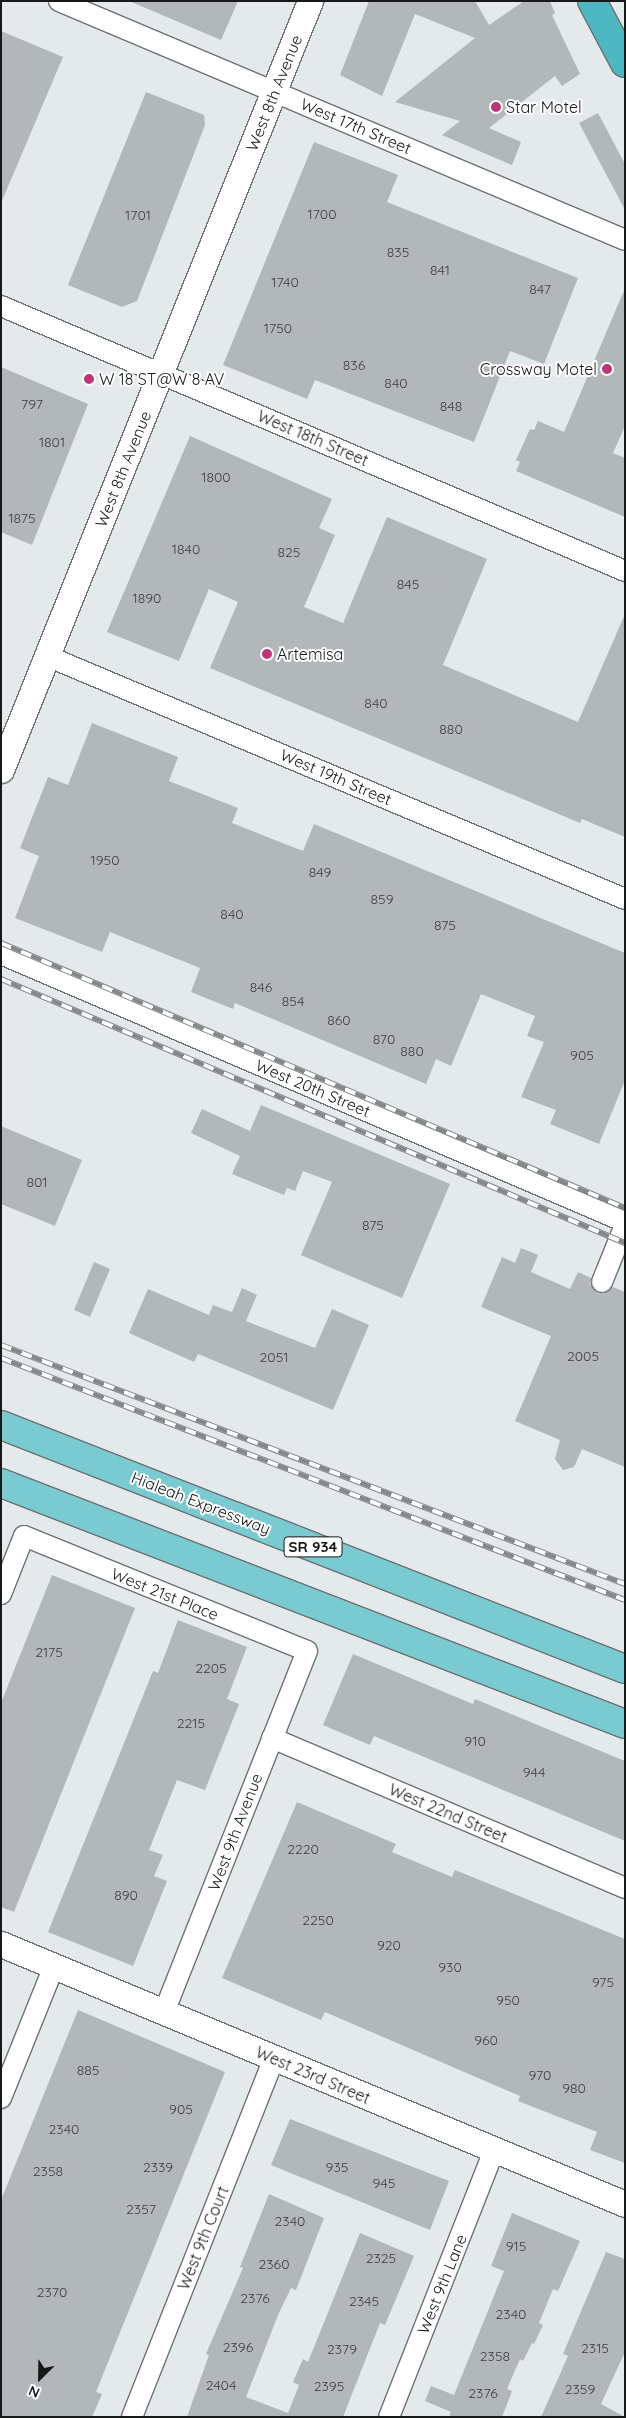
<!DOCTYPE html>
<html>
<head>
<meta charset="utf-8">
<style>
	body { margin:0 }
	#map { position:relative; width:626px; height:2418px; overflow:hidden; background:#e4eaeb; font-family:Quicksand,sans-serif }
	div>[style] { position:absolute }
	.building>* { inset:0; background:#b2b8b9 }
	.roads { filter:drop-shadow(1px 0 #6c7172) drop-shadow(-1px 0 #6c7172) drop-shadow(0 1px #6c7172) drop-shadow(0 -1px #6c7172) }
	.minor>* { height:20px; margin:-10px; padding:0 10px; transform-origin:10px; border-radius:10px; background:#fff }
	.tertiary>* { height:25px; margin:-12.5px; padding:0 12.5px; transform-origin:12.5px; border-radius:12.5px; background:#fff }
	.primary>* { height:28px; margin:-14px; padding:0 14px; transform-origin:14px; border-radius:14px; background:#7acad1 }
	.trunk>* { height:28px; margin:-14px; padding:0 14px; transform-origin:14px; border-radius:14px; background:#4eb8c2 }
	.rail>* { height:5.5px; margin-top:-2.75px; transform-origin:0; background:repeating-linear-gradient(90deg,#fff 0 11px,#848889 0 22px); box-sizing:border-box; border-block:1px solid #848889 }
	.dots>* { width:14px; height:14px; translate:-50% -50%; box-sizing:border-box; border:2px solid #fff; border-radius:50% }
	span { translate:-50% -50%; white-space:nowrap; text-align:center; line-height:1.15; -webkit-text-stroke:4px #fff; paint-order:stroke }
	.number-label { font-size:14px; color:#3e4141 }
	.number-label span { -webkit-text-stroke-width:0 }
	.shield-label span { padding:1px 4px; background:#fff; border:1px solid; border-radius:4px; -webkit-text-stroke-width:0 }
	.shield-label { font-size:15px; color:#171919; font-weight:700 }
	.street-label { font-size:16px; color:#171919 }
	.poi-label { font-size:16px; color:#171919 }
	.left { translate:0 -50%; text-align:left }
	.right { translate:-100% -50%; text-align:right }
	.frame { position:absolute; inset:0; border:2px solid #171919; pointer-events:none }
	.north { position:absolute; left:15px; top:2353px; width:50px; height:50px; -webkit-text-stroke:4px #fff; paint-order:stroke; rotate:203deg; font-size:14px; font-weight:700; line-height:20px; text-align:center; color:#171919 }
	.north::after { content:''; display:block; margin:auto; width:18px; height:22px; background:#171919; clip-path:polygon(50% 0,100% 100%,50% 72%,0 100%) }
</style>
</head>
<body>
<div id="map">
	<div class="building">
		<div style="clip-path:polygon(129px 1px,238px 1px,221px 40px)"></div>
		<div style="clip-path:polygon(369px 1px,475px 1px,489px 25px,524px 1px,550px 1px,555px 13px,552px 15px,580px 74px,562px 86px,555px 76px,489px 128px,521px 142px,512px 165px,442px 135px,460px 121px,395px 102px,475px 38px,415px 14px,382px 96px,340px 75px)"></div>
		<div style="clip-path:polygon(1px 31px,63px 57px,1px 203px)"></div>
		<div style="clip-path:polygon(146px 92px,204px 115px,205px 125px,137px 301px,122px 307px,68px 285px)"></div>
		<div style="clip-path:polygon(598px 113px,625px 164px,625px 210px,579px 123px)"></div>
		<div style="clip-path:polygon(314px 142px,398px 175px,387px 202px,578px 278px,544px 364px,510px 351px,474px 442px,315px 380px,307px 399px,223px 365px)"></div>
		<div style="clip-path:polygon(625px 288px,625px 426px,613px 453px,625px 458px,625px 517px,516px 471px,520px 462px,516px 460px,530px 429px,534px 430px,538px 421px,564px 432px)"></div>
		<div style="clip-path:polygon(1px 367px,88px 404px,32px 545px,1px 532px)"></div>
		<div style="clip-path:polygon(190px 436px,332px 499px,319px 528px,335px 535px,304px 607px,343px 623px,387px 517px,487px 559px,443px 665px,578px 722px,625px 614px,625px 837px,582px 819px,580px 823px,210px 668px,238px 602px,209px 589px,179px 661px,107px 632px)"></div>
		<div style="clip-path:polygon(92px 723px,178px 757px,169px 781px,238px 808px,232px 823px,303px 851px,314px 824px,625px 953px,625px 1080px,599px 1144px,550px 1124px,556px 1110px,521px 1097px,544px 1042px,527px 1036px,535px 1016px,481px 994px,451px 1066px,436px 1059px,426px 1084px,235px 1003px,233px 1009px,191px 992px,200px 968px,110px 932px,102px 952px,15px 918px,39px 856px,20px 848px,48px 777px,68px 785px)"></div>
		<div style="clip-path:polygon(261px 1105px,450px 1184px,402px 1298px,301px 1255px,332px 1182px,303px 1171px,295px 1191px,287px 1188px,284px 1195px,232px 1174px,240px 1156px,191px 1133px,202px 1109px,250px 1131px)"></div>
		<div style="clip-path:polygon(1px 1126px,82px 1160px,55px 1226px,1px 1204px)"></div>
		<div style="clip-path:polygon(521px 1248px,538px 1255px,531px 1272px,570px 1289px,578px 1272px,591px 1278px,590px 1284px,597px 1293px,604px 1294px,613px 1287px,625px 1292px,625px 1467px,582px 1449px,574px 1467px,563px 1470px,555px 1459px,560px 1440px,515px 1421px,551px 1336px,481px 1307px,502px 1257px,515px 1263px)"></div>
		<div style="clip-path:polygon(94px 1262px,110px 1269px,90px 1317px,74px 1310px)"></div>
		<div style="clip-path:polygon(242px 1288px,257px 1295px,246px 1321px,315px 1348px,332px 1309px,369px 1325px,333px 1410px,198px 1354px,194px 1362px,129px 1333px,148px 1289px,209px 1315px,213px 1305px,232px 1312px)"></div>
		<div style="clip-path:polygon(52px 1575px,135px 1608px,14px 1912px,1px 1907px,1px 1703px)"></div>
		<div style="clip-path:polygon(178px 1620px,247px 1647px,227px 1699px,239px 1704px,205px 1790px,177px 1780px,149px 1850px,163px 1855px,154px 1876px,167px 1881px,133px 1966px,48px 1932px,153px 1671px,158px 1673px)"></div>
		<div style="clip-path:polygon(353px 1654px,473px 1704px,475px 1699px,625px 1761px,625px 1841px,374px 1736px,370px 1745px,323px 1725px)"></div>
		<div style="clip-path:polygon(297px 1802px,396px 1844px,392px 1852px,452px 1877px,455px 1870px,625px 1939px,625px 2163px,590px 2150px,597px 2132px,518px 2101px,520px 2096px,325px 2012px,321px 2020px,222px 1978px)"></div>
		<div style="clip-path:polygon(78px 2010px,225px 2072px,96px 2392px,102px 2394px,92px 2417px,1px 2417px,1px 2200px)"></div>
		<div style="clip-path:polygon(290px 2119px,449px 2181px,430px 2230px,271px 2165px)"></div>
		<div style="clip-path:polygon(269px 2194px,324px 2218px,296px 2290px,291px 2288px,278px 2315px,246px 2397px,288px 2413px,299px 2385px,293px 2382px,303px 2359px,308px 2362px,360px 2233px,414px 2256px,385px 2325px,380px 2323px,343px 2417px,187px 2417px,209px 2355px,206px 2354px,243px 2268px,240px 2267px)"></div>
		<div style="clip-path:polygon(512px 2213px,580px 2241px,558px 2291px,553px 2289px,539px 2323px,543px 2325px,534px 2344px,532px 2343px,523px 2361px,520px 2359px,507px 2389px,512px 2391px,502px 2417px,449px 2417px,451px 2412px,425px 2401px,431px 2386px,454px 2395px,504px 2271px,491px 2266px)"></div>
		<div style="clip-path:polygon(606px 2252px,625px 2259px,625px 2352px,601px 2404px,625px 2417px,541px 2417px,568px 2356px,563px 2354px)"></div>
	</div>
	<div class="roads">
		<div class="minor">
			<div style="left:59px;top:1px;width:614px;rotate:22.89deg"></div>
			<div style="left:1px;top:306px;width:678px;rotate:23.01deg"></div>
			<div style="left:47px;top:656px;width:627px;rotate:22.8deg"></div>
			<div style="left:1px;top:954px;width:679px;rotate:23.24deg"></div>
			<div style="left:602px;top:1282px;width:61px;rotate:-68deg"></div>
			<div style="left:1px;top:1594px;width:62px;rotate:-68.4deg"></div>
			<div style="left:24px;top:1536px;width:305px;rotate:22.1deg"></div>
			<div style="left:307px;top:1651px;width:389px;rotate:111.6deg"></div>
			<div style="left:272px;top:1738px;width:384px;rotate:23deg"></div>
			<div style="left:1px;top:2098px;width:142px;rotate:-68.1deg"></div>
			<div style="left:132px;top:2417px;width:385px;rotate:-68.4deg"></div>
			<div style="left:389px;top:2417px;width:286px;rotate:-68.5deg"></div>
		</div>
		<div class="tertiary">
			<div style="left:1px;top:770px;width:829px;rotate:-68.11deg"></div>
			<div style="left:1px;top:1944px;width:676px;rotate:22.62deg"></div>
		</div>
		<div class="primary">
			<div style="left:1px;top:1425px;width:670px;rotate:21.36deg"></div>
			<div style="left:1px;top:1483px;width:669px;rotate:21.12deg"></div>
		</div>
		<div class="trunk">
			<div style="left:592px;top:1px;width:70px;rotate:62deg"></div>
		</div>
	</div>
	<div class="rail">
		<div style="left:1px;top:943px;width:678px;rotate:23.01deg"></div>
		<div style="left:1px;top:979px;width:678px;rotate:22.93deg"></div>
		<div style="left:1px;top:1345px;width:668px;rotate:20.96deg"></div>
		<div style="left:1px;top:1358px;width:669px;rotate:21.2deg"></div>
	</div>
	<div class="dots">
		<div style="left:496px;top:107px;background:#bc3576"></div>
		<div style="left:607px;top:369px;background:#bc3576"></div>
		<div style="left:89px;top:379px;background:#bc3576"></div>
		<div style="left:267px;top:654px;background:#bc3576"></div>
	</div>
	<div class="number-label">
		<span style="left:322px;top:214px">1700</span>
		<span style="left:138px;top:215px">1701</span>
		<span style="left:398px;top:252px">835</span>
		<span style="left:440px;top:270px">841</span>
		<span style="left:285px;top:282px">1740</span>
		<span style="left:540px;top:289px">847</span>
		<span style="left:278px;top:328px">1750</span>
		<span style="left:354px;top:365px">836</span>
		<span style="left:396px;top:383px">840</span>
		<span style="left:32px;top:404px">797</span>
		<span style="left:451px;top:406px">848</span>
		<span style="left:52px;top:442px">1801</span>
		<span style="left:216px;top:477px">1800</span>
		<span style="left:22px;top:518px">1875</span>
		<span style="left:186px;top:549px">1840</span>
		<span style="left:289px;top:552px">825</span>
		<span style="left:408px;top:584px">845</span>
		<span style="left:147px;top:598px">1890</span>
		<span style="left:376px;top:703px">840</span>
		<span style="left:451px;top:729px">880</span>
		<span style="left:105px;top:860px">1950</span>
		<span style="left:320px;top:872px">849</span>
		<span style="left:382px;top:899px">859</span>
		<span style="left:232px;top:914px">840</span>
		<span style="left:445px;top:925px">875</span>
		<span style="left:261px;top:987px">846</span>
		<span style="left:293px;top:1001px">854</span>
		<span style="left:339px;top:1020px">860</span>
		<span style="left:384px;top:1039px">870</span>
		<span style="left:412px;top:1051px">880</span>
		<span style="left:582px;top:1055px">905</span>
		<span style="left:37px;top:1182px">801</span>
		<span style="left:373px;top:1225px">875</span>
		<span style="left:583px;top:1356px">2005</span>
		<span style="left:274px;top:1357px">2051</span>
		<span style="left:49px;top:1652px">2175</span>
		<span style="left:211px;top:1668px">2205</span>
		<span style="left:191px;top:1723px">2215</span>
		<span style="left:475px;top:1741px">910</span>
		<span style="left:534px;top:1772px">944</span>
		<span style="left:303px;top:1849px">2220</span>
		<span style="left:126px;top:1895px">890</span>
		<span style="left:318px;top:1920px">2250</span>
		<span style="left:389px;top:1945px">920</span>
		<span style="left:450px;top:1967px">930</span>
		<span style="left:603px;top:1982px">975</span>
		<span style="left:508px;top:2000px">950</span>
		<span style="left:486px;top:2040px">960</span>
		<span style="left:88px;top:2070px">885</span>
		<span style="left:540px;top:2075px">970</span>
		<span style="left:574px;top:2088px">980</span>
		<span style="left:181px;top:2109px">905</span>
		<span style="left:64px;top:2129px">2340</span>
		<span style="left:158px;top:2167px">2339</span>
		<span style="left:337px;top:2167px">935</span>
		<span style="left:48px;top:2171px">2358</span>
		<span style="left:384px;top:2183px">945</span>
		<span style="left:141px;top:2209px">2357</span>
		<span style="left:290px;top:2221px">2340</span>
		<span style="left:516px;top:2246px">915</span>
		<span style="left:381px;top:2258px">2325</span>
		<span style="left:274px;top:2264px">2360</span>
		<span style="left:52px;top:2292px">2370</span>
		<span style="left:255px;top:2298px">2376</span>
		<span style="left:364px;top:2301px">2345</span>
		<span style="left:511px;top:2314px">2340</span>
		<span style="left:238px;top:2347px">2396</span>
		<span style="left:595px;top:2348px">2315</span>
		<span style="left:342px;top:2349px">2379</span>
		<span style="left:495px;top:2356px">2358</span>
		<span style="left:221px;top:2385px">2404</span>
		<span style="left:329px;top:2386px">2395</span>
		<span style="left:580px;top:2389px">2359</span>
		<span style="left:483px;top:2393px">2376</span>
	</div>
	<div class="shield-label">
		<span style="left:313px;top:1547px">SR 934</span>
	</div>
	<div class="street-label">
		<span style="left:274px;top:93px;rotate:-68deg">West 8th Avenue</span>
		<span style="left:356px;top:126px;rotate:23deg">West 17th Street</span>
		<span style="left:313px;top:438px;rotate:23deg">West 18th Street</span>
		<span style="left:123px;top:469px;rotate:-68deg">West 8th Avenue</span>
		<span style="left:336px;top:777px;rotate:23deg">West 19th Street</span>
		<span style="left:313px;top:1088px;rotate:23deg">West 20th Street</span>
		<span style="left:201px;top:1503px;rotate:21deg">Hialeah Expressway</span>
		<span style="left:165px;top:1594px;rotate:22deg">West 21st Place</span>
		<span style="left:448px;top:1813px;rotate:23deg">West 22nd Street</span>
		<span style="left:235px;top:1832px;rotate:-69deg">West 9th Avenue</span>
		<span style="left:313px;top:2075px;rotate:23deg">West 23rd Street</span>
		<span style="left:203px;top:2238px;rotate:-68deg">West 9th Court</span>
		<span style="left:442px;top:2284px;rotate:-68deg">West 9th Lane</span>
	</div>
	<div class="poi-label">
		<span class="left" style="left:506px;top:107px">Star Motel</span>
		<span class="right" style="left:597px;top:369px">Crossway Motel</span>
		<span class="left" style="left:99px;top:379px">W 18 ST@W 8 AV</span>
		<span class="left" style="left:277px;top:654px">Artemisa</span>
	</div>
	<div class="frame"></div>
	<div class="north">N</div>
</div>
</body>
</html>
